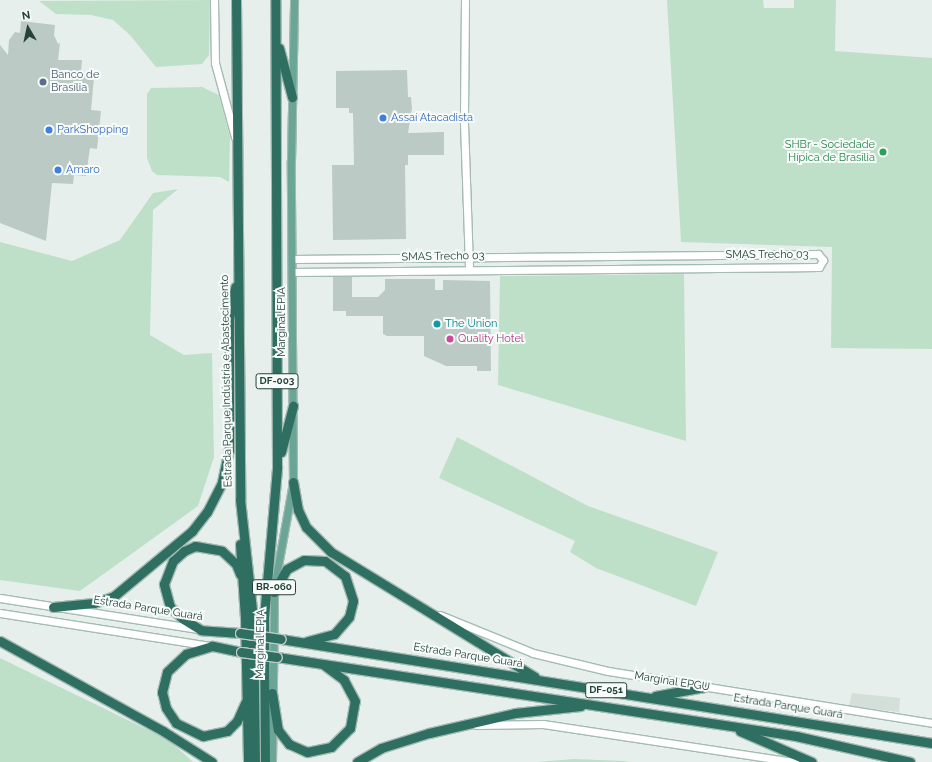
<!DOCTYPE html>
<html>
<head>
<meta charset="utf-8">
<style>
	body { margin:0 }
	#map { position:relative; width:932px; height:762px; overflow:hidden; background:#e6efeb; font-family:Raleway,sans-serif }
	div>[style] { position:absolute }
	.built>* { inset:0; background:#d4dfda }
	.green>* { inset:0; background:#bfe0c8 }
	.building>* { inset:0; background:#bbcac4 }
	.roads { filter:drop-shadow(1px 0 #a4bbb3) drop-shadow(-1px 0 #a4bbb3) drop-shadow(0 1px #a4bbb3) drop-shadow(0 -1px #a4bbb3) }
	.secondary>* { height:7px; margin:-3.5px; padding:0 3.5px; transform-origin:3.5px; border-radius:3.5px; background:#fff }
	.primary>* { height:7px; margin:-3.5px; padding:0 3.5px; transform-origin:3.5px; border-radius:3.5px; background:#6aa596 }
	.highway>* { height:9px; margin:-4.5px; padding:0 4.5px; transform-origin:4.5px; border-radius:4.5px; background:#2f6f62 }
	.bridges { filter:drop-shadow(1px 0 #c2cac8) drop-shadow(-1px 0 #c2cac8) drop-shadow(0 1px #c2cac8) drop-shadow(0 -1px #c2cac8) }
	.highway-bridge>* { height:9px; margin:-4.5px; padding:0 4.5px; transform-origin:4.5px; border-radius:4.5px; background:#2f6f62 }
	.dots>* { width:11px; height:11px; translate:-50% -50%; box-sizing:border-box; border:2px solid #f7fbf9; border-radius:50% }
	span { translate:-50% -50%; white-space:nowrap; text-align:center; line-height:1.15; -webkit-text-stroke:4px #f7fbf9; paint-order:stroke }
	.shield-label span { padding:1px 3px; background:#f7fbf9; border:1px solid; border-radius:3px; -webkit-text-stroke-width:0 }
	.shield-label { font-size:10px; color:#24423a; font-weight:700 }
	.service-label { font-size:11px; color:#4e5e75 }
	.left { translate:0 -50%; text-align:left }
	.shop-label { font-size:11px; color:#366cbe }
	.leisure-label { font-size:11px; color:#27864d }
	.right { translate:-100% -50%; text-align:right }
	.street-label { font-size:11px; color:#24423a }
	.culture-label { font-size:11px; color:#0d838f }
	.hotel-label { font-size:11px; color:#b23c85 }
	.north { position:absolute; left:8px; top:8px; width:40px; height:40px; -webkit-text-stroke:3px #f7fbf9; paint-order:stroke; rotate:351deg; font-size:11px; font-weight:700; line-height:16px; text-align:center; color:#24423a }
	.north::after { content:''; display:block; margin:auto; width:14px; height:18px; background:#24423a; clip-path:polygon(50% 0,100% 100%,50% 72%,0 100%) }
</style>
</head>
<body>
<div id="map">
	<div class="built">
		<div style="clip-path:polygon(852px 693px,900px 698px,899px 712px,849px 706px)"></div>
	</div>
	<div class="green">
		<div style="clip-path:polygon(210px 0,209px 55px,202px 64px,156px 67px,130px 35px,113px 20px,91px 15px,56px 14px,39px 1px)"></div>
		<div style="clip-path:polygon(667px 0,763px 0,764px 8px,794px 8px,794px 0,836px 0,835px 51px,932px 58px,932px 349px,831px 348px,832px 247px,681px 242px)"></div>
		<div style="clip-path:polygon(202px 87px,219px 95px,230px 137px,229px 182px,220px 177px,157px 175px,152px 171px,147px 158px,147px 94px,151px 88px)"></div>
		<div style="clip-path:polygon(178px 189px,153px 210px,150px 335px,184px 355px,212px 353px,214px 457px,198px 506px,80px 591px,0 580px,0 242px,72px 261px,120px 240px,153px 193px)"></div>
		<div style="clip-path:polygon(684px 274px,686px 441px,498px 385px,500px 276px)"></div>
		<div style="clip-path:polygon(457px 437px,588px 506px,718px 552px,696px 606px,596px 568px,570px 552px,575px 541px,439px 478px)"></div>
		<div style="clip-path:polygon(0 658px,169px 740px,193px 762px,0 762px)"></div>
		<div style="clip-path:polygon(574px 759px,624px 761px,630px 762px,537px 762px)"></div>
	</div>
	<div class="building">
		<div style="clip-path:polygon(21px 21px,55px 25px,54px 35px,58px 44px,60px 43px,58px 60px,82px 60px,81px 72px,94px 78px,91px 110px,101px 111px,97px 149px,90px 148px,86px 176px,74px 175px,73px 184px,52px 183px,46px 241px,0 223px,0 45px,8px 55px,9px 40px,15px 32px,20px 33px)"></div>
		<div style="clip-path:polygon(407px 70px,408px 97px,411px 97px,412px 108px,408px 133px,444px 132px,444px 155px,408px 155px,408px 165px,405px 165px,406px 239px,333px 240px,332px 165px,354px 165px,353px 113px,349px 113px,349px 108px,336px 108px,336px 71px)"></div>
		<div style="clip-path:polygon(333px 277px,352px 277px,352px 297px,378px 297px,385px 290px,385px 279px,435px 279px,435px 290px,443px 290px,443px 280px,490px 281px,491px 371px,477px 371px,477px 366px,446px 366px,424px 356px,424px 336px,387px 336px,383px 334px,383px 316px,346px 316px,346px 311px,333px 311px)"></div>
	</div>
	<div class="roads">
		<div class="secondary">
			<div style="left:214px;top:0;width:63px;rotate:89.1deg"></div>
			<div style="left:215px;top:63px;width:77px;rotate:74.9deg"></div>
			<div style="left:465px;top:0;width:123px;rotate:90.5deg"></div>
			<div style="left:464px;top:123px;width:146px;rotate:88deg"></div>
			<div style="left:292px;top:259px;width:526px;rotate:-0.54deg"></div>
			<div style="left:818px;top:254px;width:8px;rotate:50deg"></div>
			<div style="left:823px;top:260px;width:8px;rotate:120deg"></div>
			<div style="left:819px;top:267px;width:527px;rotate:179.46deg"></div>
			<div style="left:0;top:598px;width:199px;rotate:8.9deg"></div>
			<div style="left:0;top:613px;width:214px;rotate:8.9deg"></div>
			<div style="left:440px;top:615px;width:100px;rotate:22.2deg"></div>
			<div style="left:533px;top:653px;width:77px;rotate:13.5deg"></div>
			<div style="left:608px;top:671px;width:328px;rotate:9.1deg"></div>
			<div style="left:476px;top:725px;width:67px;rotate:-0.9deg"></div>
			<div style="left:543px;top:724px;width:255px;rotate:8.6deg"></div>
		</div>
		<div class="primary">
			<div style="left:272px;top:762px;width:174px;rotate:-89.3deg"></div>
			<div style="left:274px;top:588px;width:108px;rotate:-79.8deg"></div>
			<div style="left:293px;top:482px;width:321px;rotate:-90.4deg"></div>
			<div style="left:291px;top:161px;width:161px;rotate:-88.9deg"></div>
		</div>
		<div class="highway">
			<div style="left:236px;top:0;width:499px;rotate:89.5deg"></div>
			<div style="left:240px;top:499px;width:120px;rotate:83.8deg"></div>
			<div style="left:253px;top:618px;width:144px;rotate:89.2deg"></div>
			<div style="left:279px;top:48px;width:51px;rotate:75.1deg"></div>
			<div style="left:281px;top:452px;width:48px;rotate:-75.4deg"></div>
			<div style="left:293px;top:482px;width:28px;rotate:80deg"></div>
			<div style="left:298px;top:510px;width:19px;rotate:65deg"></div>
			<div style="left:306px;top:527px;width:35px;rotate:45deg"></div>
			<div style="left:331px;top:552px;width:239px;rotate:31.5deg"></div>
			<div style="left:240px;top:544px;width:73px;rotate:86.1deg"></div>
			<div style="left:245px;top:617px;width:145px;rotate:88.8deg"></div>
			<div style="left:274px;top:592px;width:26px;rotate:-61deg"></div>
			<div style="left:287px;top:569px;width:19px;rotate:-28deg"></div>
			<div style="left:304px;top:560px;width:21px;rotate:3deg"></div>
			<div style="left:325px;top:561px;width:25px;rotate:37deg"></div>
			<div style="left:345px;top:576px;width:26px;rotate:72deg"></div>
			<div style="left:353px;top:601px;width:16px;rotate:104deg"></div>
			<div style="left:349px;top:617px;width:23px;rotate:131deg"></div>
			<div style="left:334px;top:634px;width:28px;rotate:165deg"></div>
			<div style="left:53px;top:607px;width:41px;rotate:-5.6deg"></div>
			<div style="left:94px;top:603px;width:21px;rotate:-19deg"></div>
			<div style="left:114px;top:596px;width:102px;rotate:-39.8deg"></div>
			<div style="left:192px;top:531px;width:24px;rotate:-52deg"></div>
			<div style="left:207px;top:512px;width:34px;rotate:-63deg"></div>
			<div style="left:222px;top:482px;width:33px;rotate:-78deg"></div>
			<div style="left:229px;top:450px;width:131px;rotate:-90deg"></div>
			<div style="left:229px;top:319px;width:33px;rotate:-79deg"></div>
			<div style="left:240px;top:633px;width:39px;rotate:-176deg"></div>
			<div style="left:201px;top:630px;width:22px;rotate:-148deg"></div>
			<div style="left:182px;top:618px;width:16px;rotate:-137deg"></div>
			<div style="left:170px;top:607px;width:24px;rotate:-105deg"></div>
			<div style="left:164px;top:584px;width:25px;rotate:-69deg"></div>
			<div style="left:173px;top:561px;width:15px;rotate:-42deg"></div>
			<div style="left:184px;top:551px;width:12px;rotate:-24deg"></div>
			<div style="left:195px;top:546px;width:27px;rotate:10deg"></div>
			<div style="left:222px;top:551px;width:19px;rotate:43deg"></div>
			<div style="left:236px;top:564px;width:11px;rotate:68deg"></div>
			<div style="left:281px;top:639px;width:659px;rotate:9.08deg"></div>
			<div style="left:0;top:641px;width:186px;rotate:28.9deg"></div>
			<div style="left:163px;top:731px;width:58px;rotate:32.3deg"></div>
			<div style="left:241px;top:652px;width:30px;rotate:-168deg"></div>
			<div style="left:212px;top:646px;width:27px;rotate:163deg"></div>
			<div style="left:186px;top:654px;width:26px;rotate:137deg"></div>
			<div style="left:167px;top:672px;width:21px;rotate:104deg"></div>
			<div style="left:162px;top:692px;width:16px;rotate:76deg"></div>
			<div style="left:166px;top:708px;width:18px;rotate:56deg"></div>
			<div style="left:176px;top:723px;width:30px;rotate:26deg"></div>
			<div style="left:203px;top:736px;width:25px;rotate:-12deg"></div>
			<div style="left:227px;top:731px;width:14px;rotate:-45deg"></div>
			<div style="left:237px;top:721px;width:20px;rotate:-66deg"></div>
			<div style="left:277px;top:657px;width:525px;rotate:8.65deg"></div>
			<div style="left:796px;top:736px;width:117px;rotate:12.8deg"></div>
			<div style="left:272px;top:693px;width:37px;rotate:81deg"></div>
			<div style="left:278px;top:730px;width:18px;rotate:52deg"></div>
			<div style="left:289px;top:744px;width:20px;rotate:24deg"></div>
			<div style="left:307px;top:752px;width:25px;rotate:-12deg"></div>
			<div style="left:331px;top:747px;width:27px;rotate:-45deg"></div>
			<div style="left:350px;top:728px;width:27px;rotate:-80deg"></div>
			<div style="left:355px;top:701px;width:24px;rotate:-118deg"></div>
			<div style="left:344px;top:680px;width:26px;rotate:-143deg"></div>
			<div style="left:655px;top:696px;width:50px;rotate:-10.4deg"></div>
			<div style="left:740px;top:731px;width:78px;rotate:23.3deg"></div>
			<div style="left:265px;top:762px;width:145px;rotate:-90.4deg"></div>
			<div style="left:264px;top:617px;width:151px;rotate:-85deg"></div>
			<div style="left:277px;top:467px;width:467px;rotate:-90.2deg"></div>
			<div style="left:357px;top:762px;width:28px;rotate:-30deg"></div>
			<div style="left:381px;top:748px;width:50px;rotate:-17.4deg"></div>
			<div style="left:429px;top:733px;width:88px;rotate:-13.1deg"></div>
			<div style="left:515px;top:713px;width:66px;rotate:-6.1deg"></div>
		</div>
	</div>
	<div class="bridges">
		<div class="highway-bridge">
			<div style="left:240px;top:633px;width:41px;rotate:8.3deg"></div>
			<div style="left:241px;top:652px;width:36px;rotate:8deg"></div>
		</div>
	</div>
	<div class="dots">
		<div style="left:43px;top:82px;background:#5c6f8a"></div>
		<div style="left:383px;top:118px;background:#3f7fe0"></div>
		<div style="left:49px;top:130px;background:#3f7fe0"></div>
		<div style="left:883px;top:152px;background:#2e9e5b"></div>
		<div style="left:58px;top:170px;background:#3f7fe0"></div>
		<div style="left:437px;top:324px;background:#0f9aa8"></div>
		<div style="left:450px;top:339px;background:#d1479c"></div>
	</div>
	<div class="shield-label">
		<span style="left:277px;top:381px">DF-003</span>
		<span style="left:274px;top:587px">BR-060</span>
		<span style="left:606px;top:690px">DF-051</span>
	</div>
	<div class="service-label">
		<span class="left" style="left:51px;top:82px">Banco de<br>Brasília</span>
	</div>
	<div class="shop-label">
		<span class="left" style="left:391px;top:118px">Assaí Atacadista</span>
		<span class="left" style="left:57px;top:130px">ParkShopping</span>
		<span class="left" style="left:66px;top:170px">Amaro</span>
	</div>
	<div class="leisure-label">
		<span class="right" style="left:875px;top:152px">SHBr - Sociedade<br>Hípica de Brasília</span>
	</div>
	<div class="street-label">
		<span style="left:767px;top:255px">SMAS Trecho 03</span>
		<span style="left:443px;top:257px;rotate:-1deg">SMAS Trecho 03</span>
		<span style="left:282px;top:322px;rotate:-90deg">Marginal EPIA</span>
		<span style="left:227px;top:381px;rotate:-91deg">Estrada Parque Indústria e Abastecimento</span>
		<span style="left:148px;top:609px;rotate:9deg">Estrada Parque Guará</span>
		<span style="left:261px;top:644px;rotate:-89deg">Marginal EPIA</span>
		<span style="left:468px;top:656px;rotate:9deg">Estrada Parque Guará</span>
		<span style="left:672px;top:682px;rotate:9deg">Marginal EPGU</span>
		<span style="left:788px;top:707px;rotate:9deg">Estrada Parque Guará</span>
	</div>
	<div class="culture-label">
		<span class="left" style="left:445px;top:324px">The Union</span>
	</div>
	<div class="hotel-label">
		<span class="left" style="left:458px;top:339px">Quality Hotel</span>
	</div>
	<div class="north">N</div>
</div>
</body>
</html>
